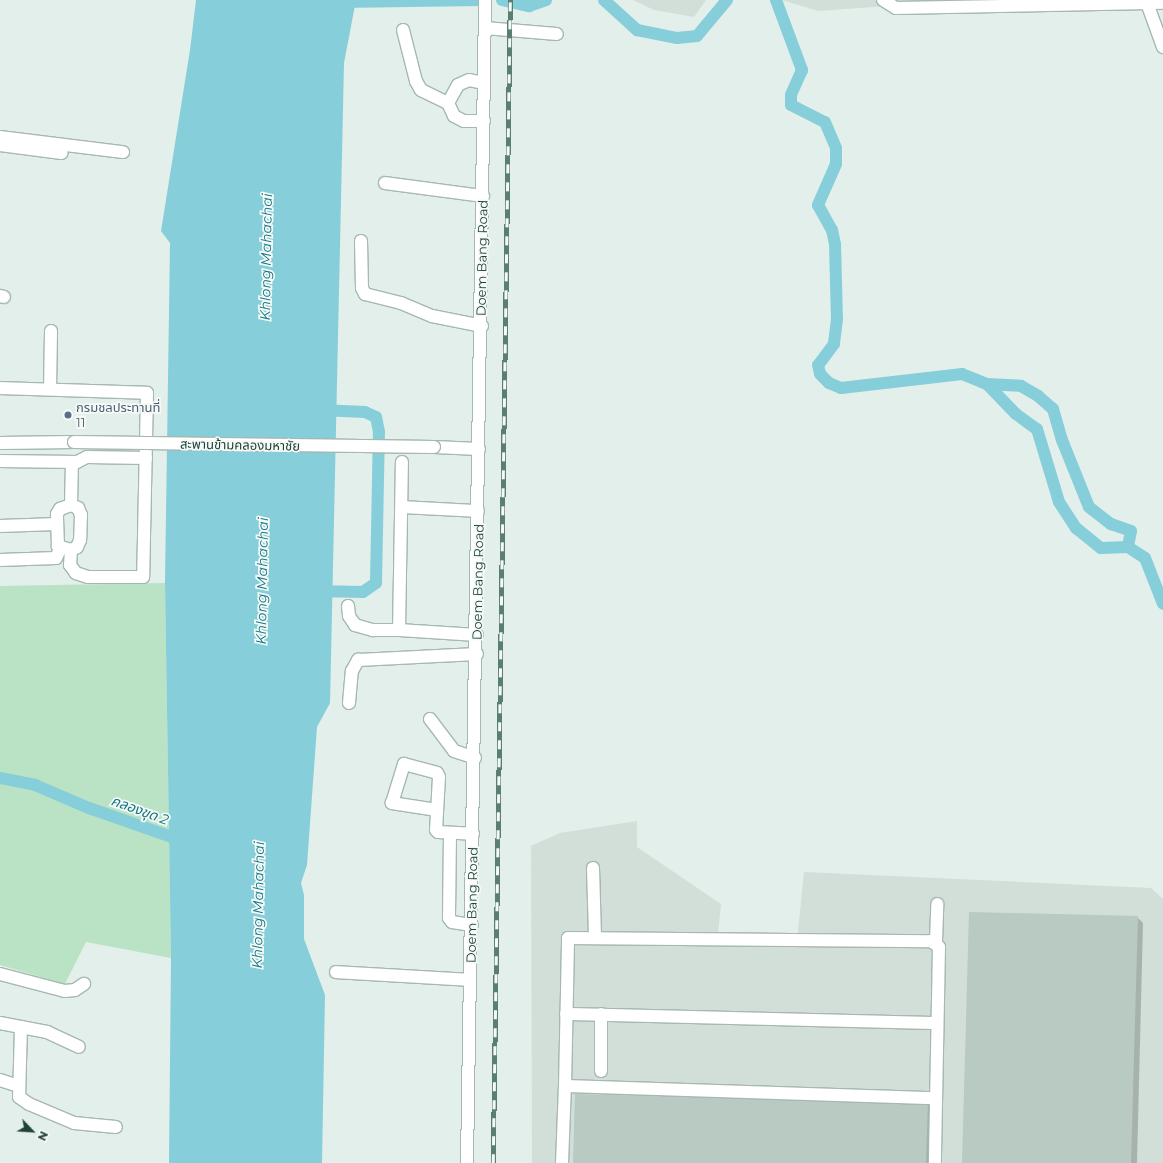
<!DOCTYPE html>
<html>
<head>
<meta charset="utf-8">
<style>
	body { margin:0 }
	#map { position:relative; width:1163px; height:1163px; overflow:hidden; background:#e3efea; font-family:Montserrat,"Noto Sans Thai",sans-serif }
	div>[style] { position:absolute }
	.built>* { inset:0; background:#d1dfd8 }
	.green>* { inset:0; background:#bae2c4 }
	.water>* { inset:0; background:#85ceda }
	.shadow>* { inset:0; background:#0003 }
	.canal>* { height:12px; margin:-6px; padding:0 6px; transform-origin:6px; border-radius:6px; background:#85ceda }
	.building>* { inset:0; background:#b8cac2 }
	.roads { filter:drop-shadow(1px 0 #a5b8b1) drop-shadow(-1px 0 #a5b8b1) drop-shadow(0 1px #a5b8b1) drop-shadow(0 -1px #a5b8b1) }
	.minor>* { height:12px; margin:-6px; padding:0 6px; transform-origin:6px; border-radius:6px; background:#fff }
	.rail>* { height:4.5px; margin-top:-2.25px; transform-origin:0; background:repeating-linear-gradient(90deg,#f5faf7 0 9px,#5b7e74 0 18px); box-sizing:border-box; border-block:1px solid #5b7e74 }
	.bridges { filter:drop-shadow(1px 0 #a5b8b1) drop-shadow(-1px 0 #a5b8b1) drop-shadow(0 1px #a5b8b1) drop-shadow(0 -1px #a5b8b1) }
	.minor-bridge>* { height:12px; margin:-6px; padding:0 6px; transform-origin:6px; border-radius:6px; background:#fff }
	.dots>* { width:11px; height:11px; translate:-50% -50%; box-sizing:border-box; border:2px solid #f5faf7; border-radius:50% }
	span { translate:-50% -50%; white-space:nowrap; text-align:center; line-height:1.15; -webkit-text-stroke:3.5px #f5faf7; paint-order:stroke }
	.street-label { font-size:13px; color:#204339 }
	.service-label { font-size:13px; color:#4e5e75 }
	.left { translate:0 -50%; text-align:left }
	.water-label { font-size:14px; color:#127487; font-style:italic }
	.north { position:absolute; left:12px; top:1111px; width:40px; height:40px; -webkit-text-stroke:3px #f5faf7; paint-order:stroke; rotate:115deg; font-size:11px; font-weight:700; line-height:16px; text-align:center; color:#204339 }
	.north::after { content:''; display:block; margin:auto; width:14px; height:18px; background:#204339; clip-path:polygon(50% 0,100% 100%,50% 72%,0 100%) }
</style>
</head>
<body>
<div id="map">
	<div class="built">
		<div style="clip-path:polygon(633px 0,706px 0,694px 17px,654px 10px)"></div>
		<div style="clip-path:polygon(782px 0,973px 0,818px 11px)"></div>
		<div style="clip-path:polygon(637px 821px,637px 847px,721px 904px,718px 934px,797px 941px,804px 872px,1151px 888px,1163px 899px,1163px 1163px,532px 1163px,531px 846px,560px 833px)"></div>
	</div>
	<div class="green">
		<div style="clip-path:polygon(165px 583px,171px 958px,86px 942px,65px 984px,0 965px,0 586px)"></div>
	</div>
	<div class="water">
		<div style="clip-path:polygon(196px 0,356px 0,344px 63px,330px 703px,317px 727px,307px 865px,301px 883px,304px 895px,304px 939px,325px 995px,322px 1163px,169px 1163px,171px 959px,165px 583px,170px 243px,161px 231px,190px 50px)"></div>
	</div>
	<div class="shadow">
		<div style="clip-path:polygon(1137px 917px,1143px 923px,1137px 1163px,963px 1163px)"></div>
		<div style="clip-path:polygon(927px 1103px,934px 1110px,932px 1163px,574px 1163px)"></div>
	</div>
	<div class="canal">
		<div style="left:502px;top:0;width:28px;rotate:13deg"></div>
		<div style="left:529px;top:6px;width:18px;rotate:-19deg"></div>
		<div style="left:604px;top:0;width:45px;rotate:42.3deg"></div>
		<div style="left:637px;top:30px;width:41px;rotate:11.3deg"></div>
		<div style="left:677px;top:38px;width:20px;rotate:-6deg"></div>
		<div style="left:697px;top:36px;width:47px;rotate:-50.2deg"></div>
		<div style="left:776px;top:0;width:75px;rotate:69.6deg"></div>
		<div style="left:802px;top:70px;width:27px;rotate:114deg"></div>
		<div style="left:791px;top:95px;width:10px;rotate:90deg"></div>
		<div style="left:791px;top:105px;width:38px;rotate:27deg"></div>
		<div style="left:825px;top:122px;width:28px;rotate:67deg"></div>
		<div style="left:836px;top:148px;width:16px;rotate:90deg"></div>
		<div style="left:836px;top:164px;width:45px;rotate:113.7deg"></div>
		<div style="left:818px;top:205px;width:29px;rotate:61deg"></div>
		<div style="left:832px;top:230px;width:14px;rotate:78deg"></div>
		<div style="left:835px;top:244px;width:75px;rotate:88.5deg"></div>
		<div style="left:837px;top:319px;width:25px;rotate:97deg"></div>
		<div style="left:834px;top:344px;width:26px;rotate:127deg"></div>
		<div style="left:818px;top:365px;width:9px;rotate:77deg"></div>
		<div style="left:820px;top:374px;width:13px;rotate:45deg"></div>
		<div style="left:829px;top:383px;width:13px;rotate:23deg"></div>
		<div style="left:841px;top:388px;width:122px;rotate:-6.6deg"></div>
		<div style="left:962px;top:374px;width:27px;rotate:22deg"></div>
		<div style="left:987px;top:384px;width:34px;rotate:3deg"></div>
		<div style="left:1021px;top:386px;width:20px;rotate:30deg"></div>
		<div style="left:1038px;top:396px;width:20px;rotate:41deg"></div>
		<div style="left:1053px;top:409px;width:32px;rotate:74deg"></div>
		<div style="left:1062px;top:440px;width:72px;rotate:68.1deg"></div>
		<div style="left:1089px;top:507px;width:28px;rotate:38deg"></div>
		<div style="left:1111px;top:524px;width:21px;rotate:19deg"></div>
		<div style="left:1131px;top:531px;width:16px;rotate:101deg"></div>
		<div style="left:339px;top:2px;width:141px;rotate:-0.8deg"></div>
		<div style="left:987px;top:384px;width:42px;rotate:46deg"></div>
		<div style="left:1016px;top:414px;width:26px;rotate:36deg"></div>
		<div style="left:1037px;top:429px;width:76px;rotate:73.2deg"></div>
		<div style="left:1059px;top:502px;width:31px;rotate:57deg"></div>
		<div style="left:1076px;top:528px;width:32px;rotate:39deg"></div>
		<div style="left:1101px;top:548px;width:27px;rotate:-2deg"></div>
		<div style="left:1128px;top:547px;width:20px;rotate:33deg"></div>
		<div style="left:1145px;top:558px;width:49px;rotate:68.6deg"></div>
		<div style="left:316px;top:591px;width:47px;rotate:1.2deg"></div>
		<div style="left:363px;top:592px;width:16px;rotate:-35deg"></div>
		<div style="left:376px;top:583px;width:151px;rotate:-88.9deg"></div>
		<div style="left:379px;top:432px;width:15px;rotate:-101deg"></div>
		<div style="left:376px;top:417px;width:12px;rotate:-156deg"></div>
		<div style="left:365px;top:412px;width:45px;rotate:-177.5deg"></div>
		<div style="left:0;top:778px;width:36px;rotate:11deg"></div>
		<div style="left:35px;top:785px;width:59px;rotate:23.1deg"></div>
		<div style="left:89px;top:808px;width:100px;rotate:19.3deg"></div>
	</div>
	<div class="building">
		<div style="clip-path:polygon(969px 912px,1138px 916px,1131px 1163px,962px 1163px)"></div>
		<div style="clip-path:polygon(575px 1094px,928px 1102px,926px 1163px,573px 1163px)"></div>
	</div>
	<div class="roads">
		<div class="minor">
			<div style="left:883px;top:0;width:15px;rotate:32deg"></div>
			<div style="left:896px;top:8px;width:267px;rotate:-1.1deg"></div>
			<div style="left:1147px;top:3px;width:47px;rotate:70deg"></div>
			<div style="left:485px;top:28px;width:72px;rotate:4.8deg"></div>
			<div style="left:403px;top:30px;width:53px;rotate:75.7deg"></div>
			<div style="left:416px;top:81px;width:10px;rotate:61deg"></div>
			<div style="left:421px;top:90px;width:30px;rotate:26deg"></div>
			<div style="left:484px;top:83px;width:15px;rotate:-169deg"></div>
			<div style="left:469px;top:80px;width:12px;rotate:156deg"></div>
			<div style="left:458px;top:85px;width:21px;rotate:119deg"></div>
			<div style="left:448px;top:103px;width:14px;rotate:65deg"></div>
			<div style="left:454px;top:116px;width:11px;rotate:27deg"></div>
			<div style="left:464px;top:121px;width:20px"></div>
			<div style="left:0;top:137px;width:124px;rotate:7deg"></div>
			<div style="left:0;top:145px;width:62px;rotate:7.5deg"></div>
			<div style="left:385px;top:183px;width:99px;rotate:7.6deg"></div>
			<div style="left:361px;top:241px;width:47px;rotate:88.8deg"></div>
			<div style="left:362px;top:288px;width:7px;rotate:63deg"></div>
			<div style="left:365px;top:294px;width:37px;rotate:14deg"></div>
			<div style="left:401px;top:303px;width:34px;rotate:23deg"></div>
			<div style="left:432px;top:316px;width:51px;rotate:11.3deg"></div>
			<div style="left:0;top:296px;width:4px;rotate:14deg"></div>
			<div style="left:0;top:388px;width:147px;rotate:1.9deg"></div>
			<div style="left:147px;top:393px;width:184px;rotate:91.2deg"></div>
			<div style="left:143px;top:577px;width:55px;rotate:180deg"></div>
			<div style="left:88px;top:577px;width:13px;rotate:-162deg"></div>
			<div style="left:76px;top:573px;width:10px;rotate:-127deg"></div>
			<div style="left:70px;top:565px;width:15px;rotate:-86deg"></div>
			<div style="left:50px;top:389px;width:58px;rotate:-89deg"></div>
			<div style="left:0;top:443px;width:74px;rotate:-0.8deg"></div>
			<div style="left:434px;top:447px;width:45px;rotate:2.5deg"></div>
			<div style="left:0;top:461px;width:77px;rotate:0.7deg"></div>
			<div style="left:77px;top:462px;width:11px;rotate:-27deg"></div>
			<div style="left:87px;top:457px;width:59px;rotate:1deg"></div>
			<div style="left:71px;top:505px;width:8px;rotate:23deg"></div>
			<div style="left:78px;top:508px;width:8px;rotate:67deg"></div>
			<div style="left:81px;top:515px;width:25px;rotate:92deg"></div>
			<div style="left:80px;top:540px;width:8px;rotate:113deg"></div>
			<div style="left:77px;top:547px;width:7px;rotate:153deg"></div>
			<div style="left:71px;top:550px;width:14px;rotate:-163deg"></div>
			<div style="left:58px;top:546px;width:32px;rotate:-92deg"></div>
			<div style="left:57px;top:514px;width:6px;rotate:-59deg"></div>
			<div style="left:60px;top:509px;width:12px;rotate:-20deg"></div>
			<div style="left:71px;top:505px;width:43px;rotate:-88.7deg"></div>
			<div style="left:403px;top:507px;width:75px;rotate:3.1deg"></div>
			<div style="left:0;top:526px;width:57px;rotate:-2deg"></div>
			<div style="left:0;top:560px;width:56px;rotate:-2deg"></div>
			<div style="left:56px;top:558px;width:12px;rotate:-66deg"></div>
			<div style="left:348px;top:606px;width:10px;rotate:84deg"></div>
			<div style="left:349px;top:616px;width:11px;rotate:56deg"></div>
			<div style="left:355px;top:625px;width:19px;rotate:16deg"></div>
			<div style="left:373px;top:630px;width:26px"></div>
			<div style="left:399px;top:630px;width:168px;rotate:-89deg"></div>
			<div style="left:399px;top:630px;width:78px;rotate:3.7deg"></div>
			<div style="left:349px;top:703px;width:32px;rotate:-85deg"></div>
			<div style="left:352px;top:671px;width:13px;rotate:-61deg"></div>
			<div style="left:358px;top:660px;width:119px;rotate:-2.9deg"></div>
			<div style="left:430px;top:719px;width:40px;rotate:53deg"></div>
			<div style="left:454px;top:751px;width:22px;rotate:18deg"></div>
			<div style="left:437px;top:810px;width:46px;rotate:-171.2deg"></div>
			<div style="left:392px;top:803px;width:41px;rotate:-72.9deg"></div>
			<div style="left:404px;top:764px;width:34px;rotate:15deg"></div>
			<div style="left:437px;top:773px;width:4px;rotate:63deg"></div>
			<div style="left:439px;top:777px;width:53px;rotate:93.2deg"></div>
			<div style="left:436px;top:830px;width:3px;rotate:45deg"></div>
			<div style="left:438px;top:832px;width:35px;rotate:3deg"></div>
			<div style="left:450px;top:834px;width:84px;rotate:90.7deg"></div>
			<div style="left:449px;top:918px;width:5px;rotate:53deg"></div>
			<div style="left:452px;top:922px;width:20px;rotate:9deg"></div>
			<div style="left:593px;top:868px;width:69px;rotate:88.3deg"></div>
			<div style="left:936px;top:942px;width:38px;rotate:-88deg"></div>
			<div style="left:336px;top:972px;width:134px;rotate:3.4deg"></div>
			<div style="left:0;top:974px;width:67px;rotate:14.7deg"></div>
			<div style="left:65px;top:991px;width:10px;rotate:-6deg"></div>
			<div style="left:75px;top:990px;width:11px;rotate:-34deg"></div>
			<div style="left:566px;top:1014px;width:371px;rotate:1.4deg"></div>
			<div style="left:0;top:1023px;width:48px;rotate:10.8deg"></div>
			<div style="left:47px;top:1032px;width:35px;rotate:25deg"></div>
			<div style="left:21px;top:1027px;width:70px;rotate:91.6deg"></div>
			<div style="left:19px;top:1097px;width:12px;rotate:35deg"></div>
			<div style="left:29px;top:1104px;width:49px;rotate:22.9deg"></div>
			<div style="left:74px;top:1123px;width:42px;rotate:5.4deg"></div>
			<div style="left:601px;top:1071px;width:57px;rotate:-90deg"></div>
			<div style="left:0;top:1080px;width:19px;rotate:18deg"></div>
			<div style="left:565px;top:1086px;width:148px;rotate:-88.8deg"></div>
			<div style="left:568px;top:938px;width:363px;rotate:0.5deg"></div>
			<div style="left:931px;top:941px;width:10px;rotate:37deg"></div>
			<div style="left:939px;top:947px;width:216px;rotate:91.1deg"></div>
			<div style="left:467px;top:1163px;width:1163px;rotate:-89.11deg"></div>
			<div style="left:562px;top:1163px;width:77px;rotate:-87.8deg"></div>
			<div style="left:565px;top:1086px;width:371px;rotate:1.9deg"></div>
		</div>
	</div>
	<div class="rail">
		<div style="left:493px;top:1163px;width:1163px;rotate:-89.16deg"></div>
	</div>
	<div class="bridges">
		<div class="minor-bridge">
			<div style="left:74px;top:442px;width:360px;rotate:0.8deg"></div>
		</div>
	</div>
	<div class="dots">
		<div style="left:68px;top:415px;background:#5c6f8a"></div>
	</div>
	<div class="street-label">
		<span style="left:482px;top:258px;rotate:-89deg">Doem Bang Road</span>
		<span style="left:240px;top:445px;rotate:1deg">สะพานข้ามคลองมหาชัย</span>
		<span style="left:478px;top:582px;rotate:-89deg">Doem Bang Road</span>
		<span style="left:472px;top:905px;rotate:-89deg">Doem Bang Road</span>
	</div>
	<div class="service-label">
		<span class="left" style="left:76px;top:415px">กรมชลประทานที่<br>11</span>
	</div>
	<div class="water-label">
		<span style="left:266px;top:257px;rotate:-89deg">Khlong Mahachai</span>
		<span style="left:262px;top:581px;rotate:-89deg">Khlong Mahachai</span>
		<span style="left:140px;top:810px;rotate:20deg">คลองขุด 2</span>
		<span style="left:258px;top:905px;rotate:-89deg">Khlong Mahachai</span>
	</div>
	<div class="north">N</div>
</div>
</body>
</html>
